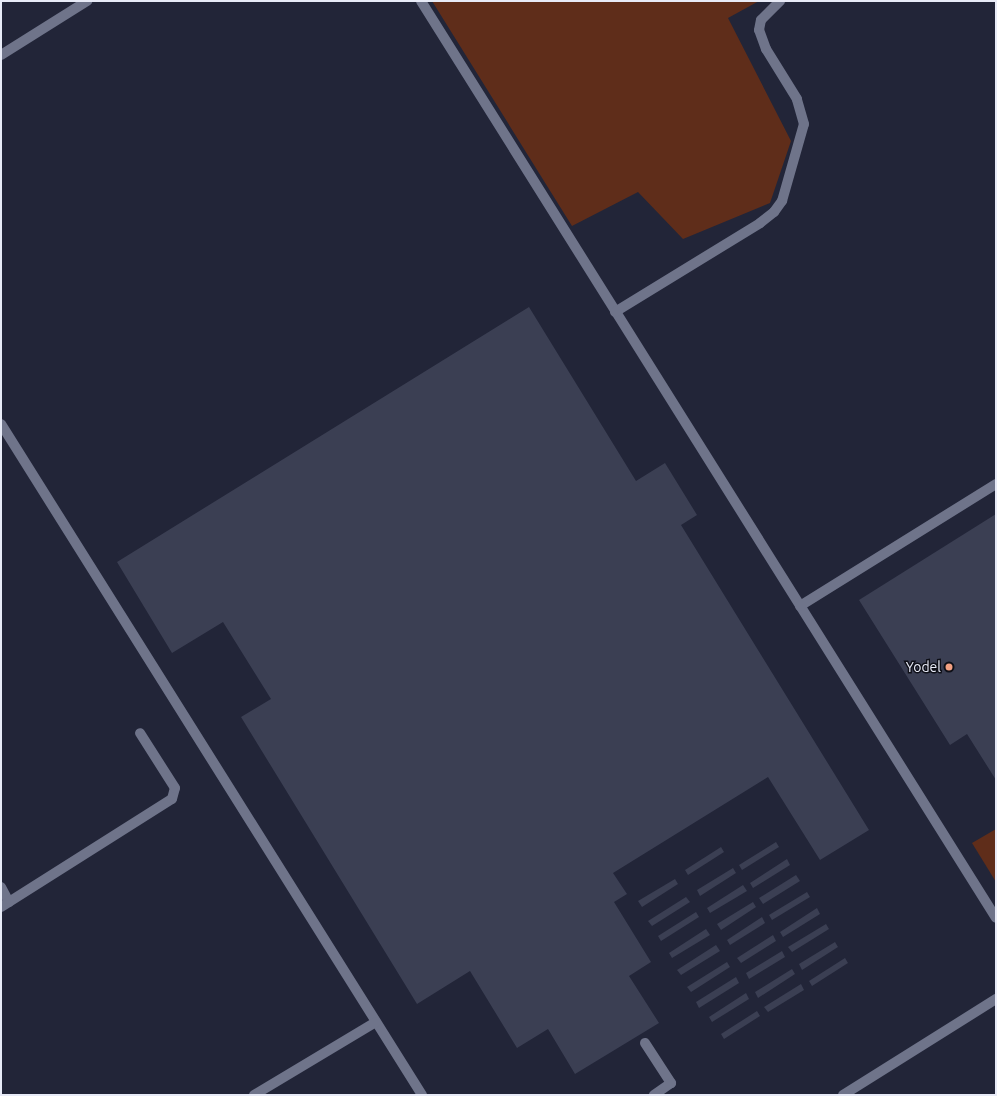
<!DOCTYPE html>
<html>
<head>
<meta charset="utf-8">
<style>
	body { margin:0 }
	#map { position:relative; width:997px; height:1096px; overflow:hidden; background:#222538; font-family:Ubuntu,sans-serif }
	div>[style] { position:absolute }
	.green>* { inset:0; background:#5f2d1a }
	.building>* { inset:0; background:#3b3f53 }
	.minor>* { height:10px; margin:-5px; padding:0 5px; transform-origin:5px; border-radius:5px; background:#6f748a }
	.dots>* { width:11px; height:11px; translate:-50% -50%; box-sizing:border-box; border:2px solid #0e0f17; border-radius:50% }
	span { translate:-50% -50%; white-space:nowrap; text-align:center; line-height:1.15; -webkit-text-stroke:3px #0e0f17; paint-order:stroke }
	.poi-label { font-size:14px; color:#e8ebf7 }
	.right { translate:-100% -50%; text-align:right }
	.frame { position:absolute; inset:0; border:2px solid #e8ebf7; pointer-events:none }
</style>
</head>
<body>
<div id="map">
	<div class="green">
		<div style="clip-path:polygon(432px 1px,759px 1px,728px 18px,791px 141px,770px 203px,683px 239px,638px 192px,572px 226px)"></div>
		<div style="clip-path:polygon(996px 829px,996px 882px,972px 843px)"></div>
	</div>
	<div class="building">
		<div style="clip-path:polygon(529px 307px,636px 481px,665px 463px,697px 515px,681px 525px,869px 830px,820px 860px,768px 777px,613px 873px,627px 894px,614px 902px,651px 962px,629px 976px,659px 1023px,575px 1074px,548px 1029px,517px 1048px,470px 971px,417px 1004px,241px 717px,271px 699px,223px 622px,172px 653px,117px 562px)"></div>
		<div style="clip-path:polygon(996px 514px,996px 780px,967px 734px,950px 745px,859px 600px)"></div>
		<div style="clip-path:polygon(776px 842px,779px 847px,742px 870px,739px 865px)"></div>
		<div style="clip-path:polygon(721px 847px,724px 852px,688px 875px,685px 870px)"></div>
		<div style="clip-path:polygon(787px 859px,790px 865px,753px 888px,750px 883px)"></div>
		<div style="clip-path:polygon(733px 868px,736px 873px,700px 896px,697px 890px)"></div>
		<div style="clip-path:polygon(796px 875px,800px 881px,763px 904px,759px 898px)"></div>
		<div style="clip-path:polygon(675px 879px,678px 884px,642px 907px,638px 901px)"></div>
		<div style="clip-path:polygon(743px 885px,747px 891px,710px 913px,707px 908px)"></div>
		<div style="clip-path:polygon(807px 892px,810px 897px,772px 920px,769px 915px)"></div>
		<div style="clip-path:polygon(686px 897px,690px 902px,652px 926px,648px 921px)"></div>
		<div style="clip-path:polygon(753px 902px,756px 907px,721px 930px,717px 924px)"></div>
		<div style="clip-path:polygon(817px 908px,820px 914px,783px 937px,780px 932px)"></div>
		<div style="clip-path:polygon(696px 912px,699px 917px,661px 941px,658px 936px)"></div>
		<div style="clip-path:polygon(762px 917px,765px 923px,730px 945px,727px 940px)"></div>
		<div style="clip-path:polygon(826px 924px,829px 929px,792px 952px,788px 947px)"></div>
		<div style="clip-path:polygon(706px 929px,710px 935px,672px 958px,669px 953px)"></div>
		<div style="clip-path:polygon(773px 935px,776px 941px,741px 963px,737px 958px)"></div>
		<div style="clip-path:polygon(835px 942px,838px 947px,802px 970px,799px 964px)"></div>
		<div style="clip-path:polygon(716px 945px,720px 951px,681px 975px,677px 970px)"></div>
		<div style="clip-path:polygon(782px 951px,785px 957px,749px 979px,746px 973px)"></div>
		<div style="clip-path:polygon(845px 958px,848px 963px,812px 986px,809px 981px)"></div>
		<div style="clip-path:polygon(727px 962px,730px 967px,691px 992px,687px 987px)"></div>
		<div style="clip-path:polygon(792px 969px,795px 974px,758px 998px,755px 992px)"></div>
		<div style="clip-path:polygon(736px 977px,739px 983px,699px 1008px,696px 1002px)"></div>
		<div style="clip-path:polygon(801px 984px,804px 990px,768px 1012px,764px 1007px)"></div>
		<div style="clip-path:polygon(746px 993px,749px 999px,712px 1022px,709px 1017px)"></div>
		<div style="clip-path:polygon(757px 1011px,760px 1016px,724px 1039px,721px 1034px)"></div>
	</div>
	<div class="minor">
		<div style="left:421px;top:1px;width:1082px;rotate:57.91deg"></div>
		<div style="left:1px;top:55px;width:102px;rotate:-32.1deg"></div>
		<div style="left:615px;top:312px;width:170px;rotate:-31.5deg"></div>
		<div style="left:760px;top:223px;width:18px;rotate:-38deg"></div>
		<div style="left:774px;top:212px;width:14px;rotate:-54deg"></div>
		<div style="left:782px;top:201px;width:80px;rotate:-74.1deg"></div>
		<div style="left:804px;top:124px;width:26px;rotate:-106deg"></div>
		<div style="left:797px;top:99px;width:59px;rotate:-121.8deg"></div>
		<div style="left:766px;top:49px;width:20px;rotate:-110deg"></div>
		<div style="left:759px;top:30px;width:10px;rotate:-79deg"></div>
		<div style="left:761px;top:20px;width:27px;rotate:-45deg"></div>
		<div style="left:1px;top:424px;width:792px;rotate:57.89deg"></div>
		<div style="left:800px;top:606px;width:231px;rotate:-31.9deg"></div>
		<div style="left:1px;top:887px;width:17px;rotate:62deg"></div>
		<div style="left:1px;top:907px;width:202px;rotate:-32.3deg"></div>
		<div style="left:172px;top:799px;width:11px;rotate:-75deg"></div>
		<div style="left:175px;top:788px;width:65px;rotate:-122.5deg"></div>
		<div style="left:645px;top:1043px;width:48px;rotate:57deg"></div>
		<div style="left:671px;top:1083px;width:21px;rotate:145deg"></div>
		<div style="left:254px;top:1095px;width:142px;rotate:-30.9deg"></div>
		<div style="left:843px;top:1095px;width:181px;rotate:-32.1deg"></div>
	</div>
	<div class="dots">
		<div style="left:949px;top:667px;background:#f3a082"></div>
	</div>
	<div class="poi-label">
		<span class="right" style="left:941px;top:667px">Yodel</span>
	</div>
	<div class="frame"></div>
</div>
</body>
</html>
